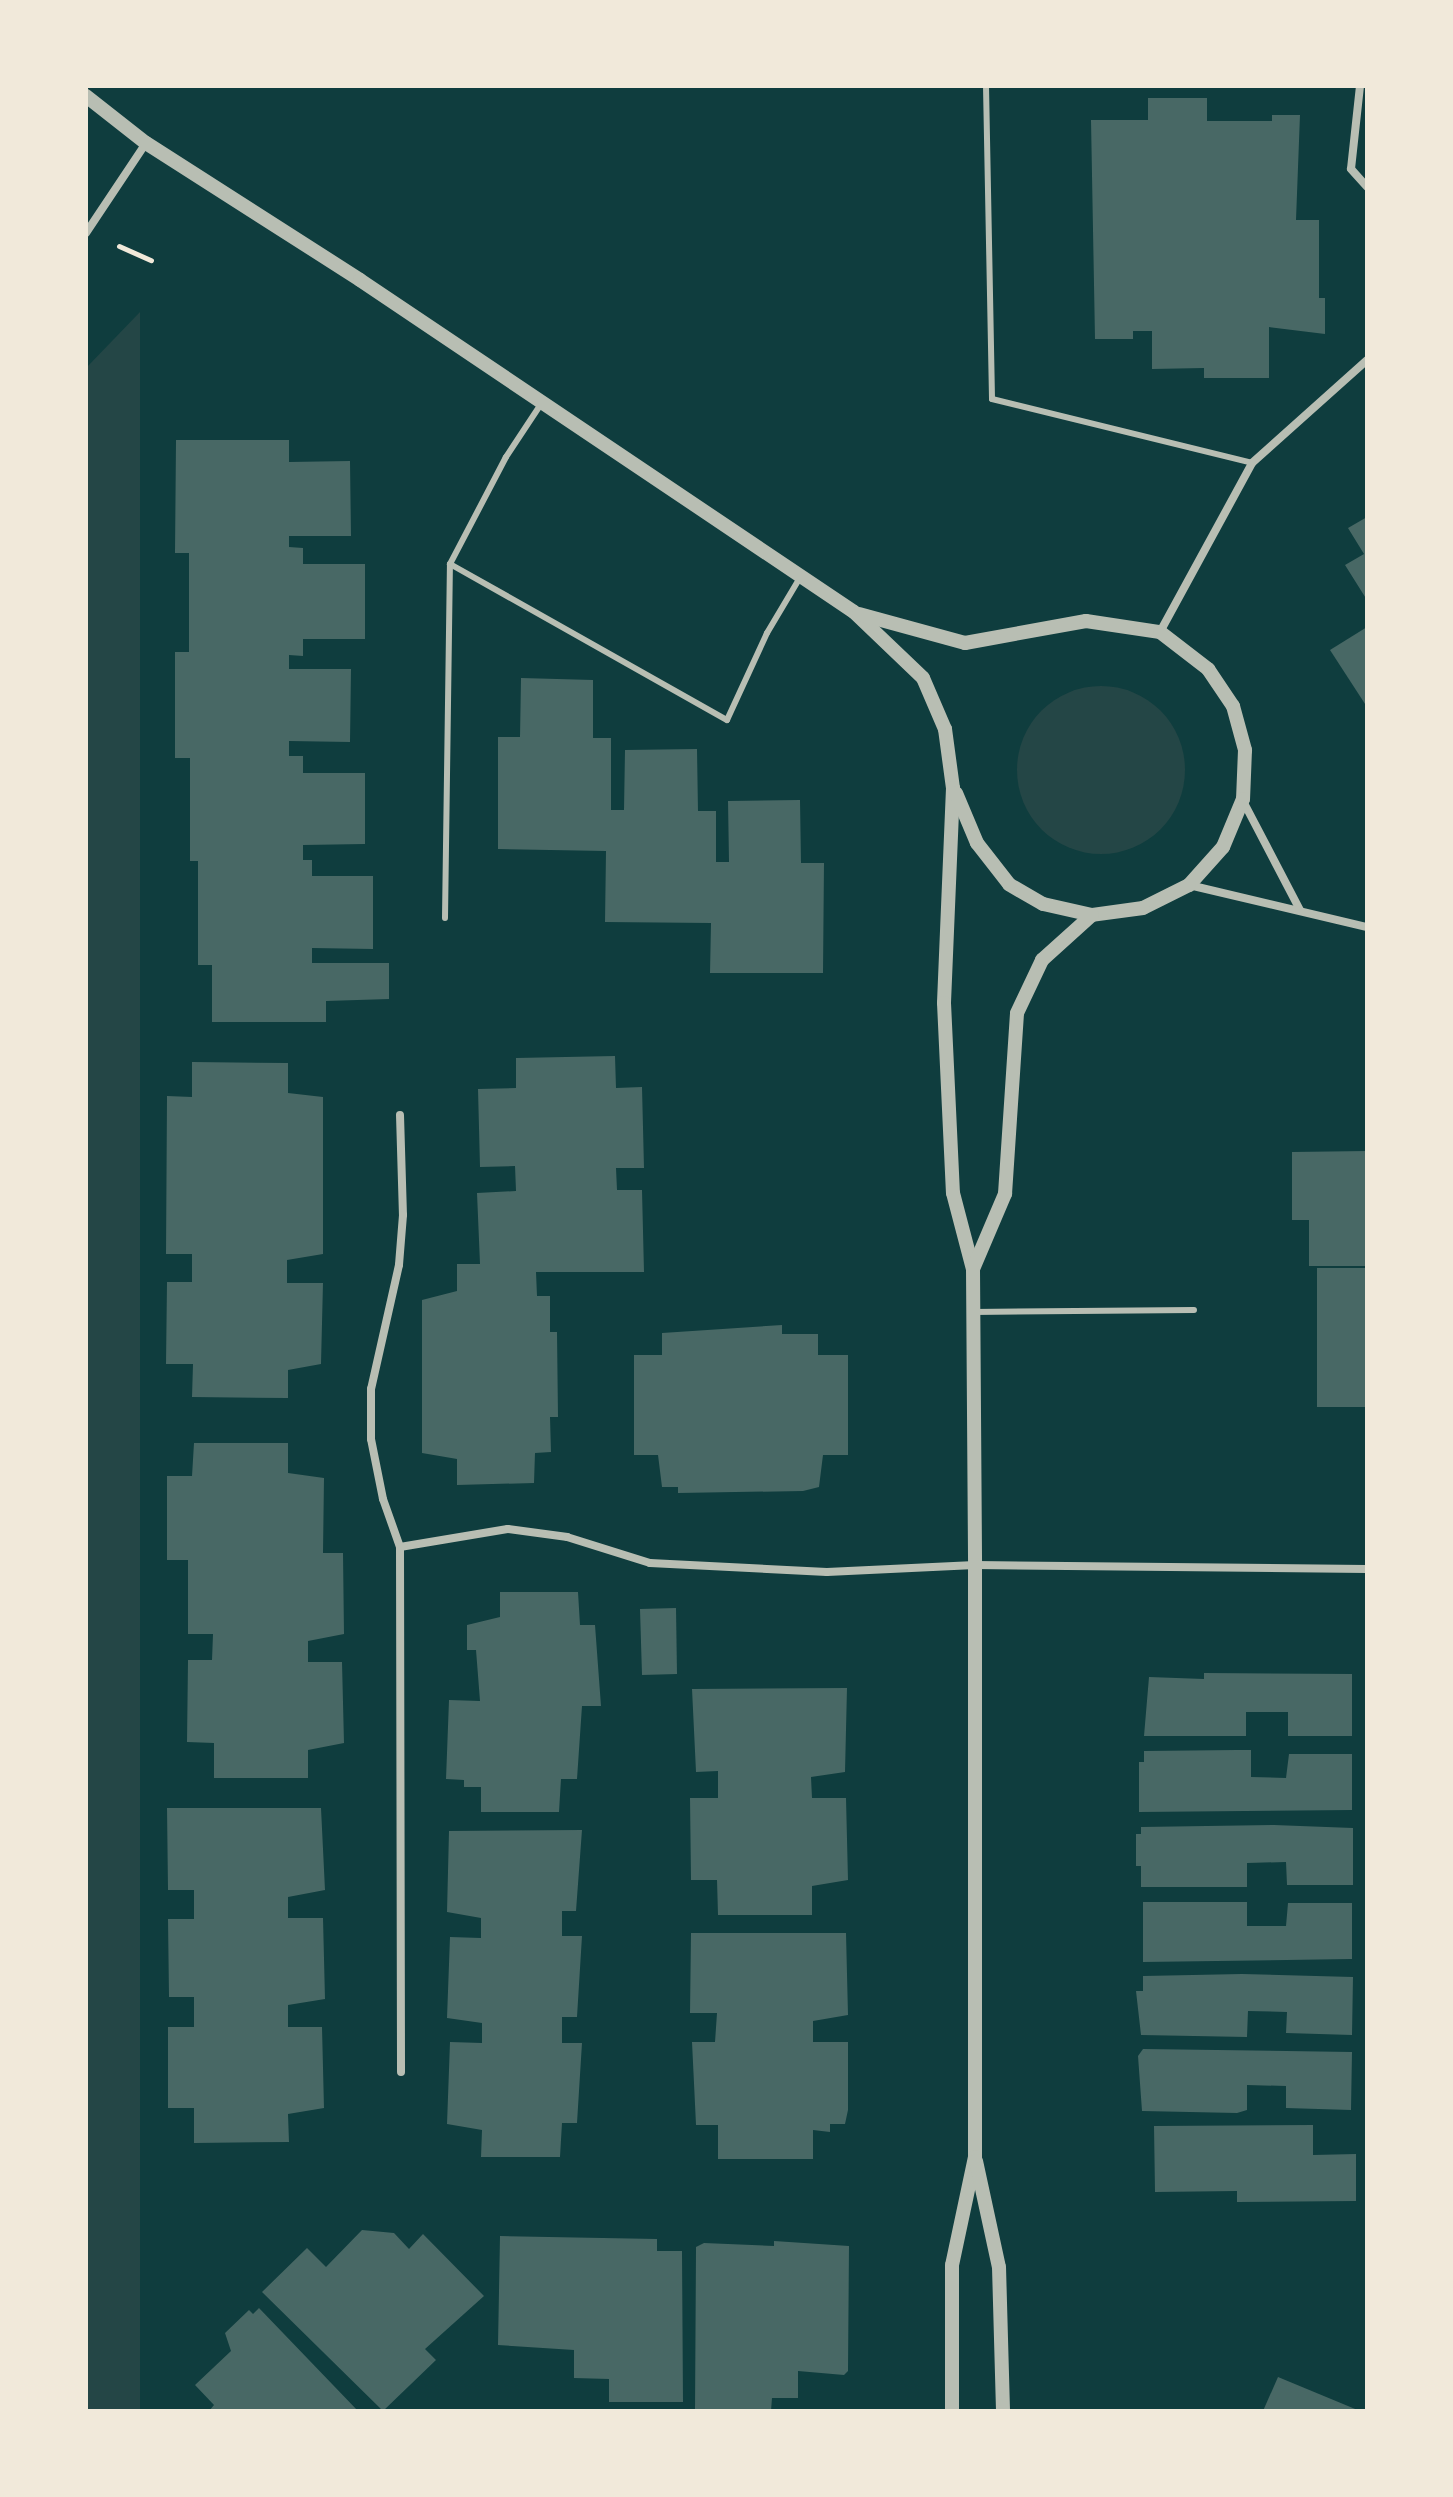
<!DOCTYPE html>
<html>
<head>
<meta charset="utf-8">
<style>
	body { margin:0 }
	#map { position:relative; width:1453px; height:2497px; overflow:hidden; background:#0f3d3e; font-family:Poppins,sans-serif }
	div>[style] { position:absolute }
	.green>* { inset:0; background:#244646 }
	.round { border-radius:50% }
	.building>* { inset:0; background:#486865 }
	.path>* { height:5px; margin:-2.5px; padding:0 2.5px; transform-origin:2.5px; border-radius:2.5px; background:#f1e9da }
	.service>* { height:6px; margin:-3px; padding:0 3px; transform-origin:3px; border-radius:3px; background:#b8beb3 }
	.minor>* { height:8px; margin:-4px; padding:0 4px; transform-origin:4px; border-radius:4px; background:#b8beb3 }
	.tertiary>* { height:14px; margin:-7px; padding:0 7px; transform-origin:7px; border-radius:7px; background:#b8beb3 }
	span { translate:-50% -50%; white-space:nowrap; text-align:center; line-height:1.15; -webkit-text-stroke:8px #f1e9da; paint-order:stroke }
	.frame { position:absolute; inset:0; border:88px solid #f1e9da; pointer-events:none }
</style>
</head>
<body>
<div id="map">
	<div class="green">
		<div style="clip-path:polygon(140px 312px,140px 2411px,86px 2411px,86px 368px)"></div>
		<div class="round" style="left:1017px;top:686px;width:168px;height:168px"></div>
	</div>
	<div class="building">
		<div style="clip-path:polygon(1148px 98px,1207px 98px,1207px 121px,1272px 121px,1272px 115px,1300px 115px,1296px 220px,1319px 220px,1319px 298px,1325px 298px,1325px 334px,1269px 327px,1269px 378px,1204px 378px,1204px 368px,1152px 369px,1152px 331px,1133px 331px,1133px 339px,1095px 339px,1091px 120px,1148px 120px)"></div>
		<div style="clip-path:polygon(176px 440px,289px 440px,289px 462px,350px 461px,351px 536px,289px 536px,289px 547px,303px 548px,303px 564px,365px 564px,365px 639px,303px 639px,303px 656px,289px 655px,289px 669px,351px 669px,350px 742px,289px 741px,289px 756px,303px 756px,303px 773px,365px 773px,365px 844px,303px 845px,303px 860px,312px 860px,312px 876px,373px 876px,373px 949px,312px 948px,312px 963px,389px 963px,389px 999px,326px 1001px,326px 1022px,212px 1022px,212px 965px,198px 965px,198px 861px,190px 861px,190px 758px,175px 758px,175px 652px,189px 652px,189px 553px,175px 553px)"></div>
		<div style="clip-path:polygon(1367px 517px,1367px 600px,1345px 565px,1364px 554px,1348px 528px)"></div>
		<div style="clip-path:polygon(1367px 627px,1367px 707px,1330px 650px)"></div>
		<div style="clip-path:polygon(521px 678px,593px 680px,593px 738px,611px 738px,611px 810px,624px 810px,625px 750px,697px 749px,698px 811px,716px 811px,716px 862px,729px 862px,728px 801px,800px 800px,801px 863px,824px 863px,823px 973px,710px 973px,711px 923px,605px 922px,606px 851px,498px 849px,498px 737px,520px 737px)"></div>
		<div style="clip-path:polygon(615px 1056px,616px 1088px,642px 1087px,644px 1168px,616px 1168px,617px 1190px,642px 1190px,644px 1272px,536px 1272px,537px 1296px,550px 1296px,550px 1332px,557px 1332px,558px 1417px,550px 1417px,551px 1452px,535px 1453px,534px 1483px,457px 1485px,457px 1459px,422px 1453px,422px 1300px,457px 1291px,457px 1264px,480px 1264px,477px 1193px,516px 1191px,515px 1166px,480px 1167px,478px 1089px,516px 1088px,516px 1058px)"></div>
		<div style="clip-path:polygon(192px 1062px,288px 1063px,288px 1093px,323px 1097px,323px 1254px,287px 1260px,287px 1283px,323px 1283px,321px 1364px,288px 1370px,288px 1398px,192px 1397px,193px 1364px,166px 1364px,167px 1282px,192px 1282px,192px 1254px,166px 1254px,167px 1096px,192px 1097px)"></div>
		<div style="clip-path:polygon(1367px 1151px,1367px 1266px,1309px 1266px,1309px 1220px,1292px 1220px,1292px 1152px)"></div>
		<div style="clip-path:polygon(1317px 1268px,1367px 1268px,1367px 1407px,1317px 1407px)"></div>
		<div style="clip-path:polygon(782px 1325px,782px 1334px,818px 1334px,818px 1355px,848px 1355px,848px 1455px,823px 1455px,819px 1487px,803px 1491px,678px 1493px,678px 1487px,662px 1487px,658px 1455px,634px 1455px,634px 1355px,662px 1355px,662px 1333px)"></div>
		<div style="clip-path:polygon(194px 1443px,288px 1443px,288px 1473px,324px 1478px,323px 1553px,343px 1553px,344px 1634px,308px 1641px,308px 1662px,342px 1662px,344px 1743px,308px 1750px,308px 1778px,214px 1778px,214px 1743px,187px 1742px,188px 1660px,212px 1660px,213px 1634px,188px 1634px,188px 1560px,167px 1560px,167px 1476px,192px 1476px)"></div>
		<div style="clip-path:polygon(500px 1592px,578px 1592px,580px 1625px,595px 1625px,601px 1706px,582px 1706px,577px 1779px,561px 1779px,559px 1812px,481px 1812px,481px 1787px,464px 1787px,464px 1780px,446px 1779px,449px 1700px,480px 1701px,476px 1650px,467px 1650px,467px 1625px,500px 1617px)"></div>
		<div style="clip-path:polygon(676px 1608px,677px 1674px,642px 1675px,640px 1609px)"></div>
		<div style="clip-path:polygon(1204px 1673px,1352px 1674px,1352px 1736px,1288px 1736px,1288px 1712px,1246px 1712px,1246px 1736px,1144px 1736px,1149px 1677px,1204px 1679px)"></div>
		<div style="clip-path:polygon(847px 1688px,845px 1772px,811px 1777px,812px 1798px,846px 1798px,848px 1880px,812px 1886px,812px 1915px,718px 1915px,717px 1880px,691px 1880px,690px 1798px,718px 1798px,718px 1771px,696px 1772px,692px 1689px)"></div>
		<div style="clip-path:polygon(1237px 1750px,1251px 1750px,1251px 1777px,1286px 1778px,1289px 1754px,1352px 1754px,1352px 1810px,1139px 1812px,1139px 1762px,1144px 1762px,1144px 1751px)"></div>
		<div style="clip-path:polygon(167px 1808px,321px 1808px,325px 1890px,288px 1897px,288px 1918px,323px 1918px,325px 1999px,288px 2005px,288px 2027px,322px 2027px,324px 2108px,288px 2114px,289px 2142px,194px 2143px,194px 2108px,168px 2108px,168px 2027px,194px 2027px,194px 1997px,169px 1997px,168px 1919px,194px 1919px,194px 1890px,168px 1890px)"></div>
		<div style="clip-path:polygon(1274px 1825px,1353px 1828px,1353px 1885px,1287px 1885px,1286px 1862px,1247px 1863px,1247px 1887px,1141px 1887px,1141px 1866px,1136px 1866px,1136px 1834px,1141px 1834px,1141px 1827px)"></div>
		<div style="clip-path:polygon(582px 1830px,576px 1911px,562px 1911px,562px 1936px,582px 1936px,577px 2017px,562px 2017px,562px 2043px,582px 2043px,577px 2123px,562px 2123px,560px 2157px,481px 2157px,482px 2130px,447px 2124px,450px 2042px,482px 2043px,482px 2023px,447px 2018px,450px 1937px,481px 1938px,481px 1918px,447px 1912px,449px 1831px)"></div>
		<div style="clip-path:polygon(1143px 1902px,1247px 1902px,1247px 1926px,1286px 1926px,1288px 1903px,1352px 1903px,1352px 1959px,1143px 1962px)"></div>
		<div style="clip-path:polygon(691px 1933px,846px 1933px,848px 2015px,813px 2021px,813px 2042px,848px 2042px,848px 2110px,845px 2124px,830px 2124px,830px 2132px,813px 2130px,813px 2159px,718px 2159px,718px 2125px,696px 2125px,692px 2042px,715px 2042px,717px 2013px,690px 2013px)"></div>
		<div style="clip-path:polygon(1242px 1974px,1353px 1977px,1352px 2035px,1286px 2033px,1287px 2012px,1248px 2011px,1247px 2037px,1141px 2035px,1136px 1991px,1143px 1991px,1143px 1976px)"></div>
		<div style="clip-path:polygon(1143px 2049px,1352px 2052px,1351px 2110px,1286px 2108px,1286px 2086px,1247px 2085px,1247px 2110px,1237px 2113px,1142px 2111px,1138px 2056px)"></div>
		<div style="clip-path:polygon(1313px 2125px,1313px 2155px,1356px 2154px,1356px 2201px,1237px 2202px,1237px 2191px,1155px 2192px,1154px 2126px)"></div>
		<div style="clip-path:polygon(362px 2230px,394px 2233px,409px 2249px,423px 2234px,484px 2296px,425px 2349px,436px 2360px,383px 2411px,262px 2292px,307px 2248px,326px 2267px)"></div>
		<div style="clip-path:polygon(500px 2236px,657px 2239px,657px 2251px,682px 2251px,683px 2402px,609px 2402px,609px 2379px,574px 2378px,574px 2350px,498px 2345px)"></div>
		<div style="clip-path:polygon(774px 2241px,849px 2246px,848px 2371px,844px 2375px,798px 2371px,798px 2398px,772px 2398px,771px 2411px,695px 2411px,696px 2247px,704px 2243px,774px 2246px)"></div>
		<div style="clip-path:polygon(259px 2308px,358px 2411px,209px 2411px,214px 2405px,195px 2385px,231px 2351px,225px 2333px,249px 2310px,253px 2314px)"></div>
		<div style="clip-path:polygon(1278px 2377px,1360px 2411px,1263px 2411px)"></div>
	</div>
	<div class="path">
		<div style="left:119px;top:246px;width:35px;rotate:24deg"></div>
	</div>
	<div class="service">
		<div style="left:986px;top:86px;width:313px;rotate:88.9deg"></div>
		<div style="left:992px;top:399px;width:268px;rotate:13.8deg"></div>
		<div style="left:541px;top:404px;width:64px;rotate:123.4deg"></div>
		<div style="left:506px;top:457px;width:121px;rotate:117.6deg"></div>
		<div style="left:450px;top:564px;width:318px;rotate:29.4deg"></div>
		<div style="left:727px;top:720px;width:96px;rotate:-65.3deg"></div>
		<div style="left:767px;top:633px;width:66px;rotate:-59.2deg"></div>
		<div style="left:445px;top:918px;width:354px;rotate:-89.2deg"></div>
		<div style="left:973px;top:1312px;width:221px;rotate:-0.5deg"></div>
	</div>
	<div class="minor">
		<div style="left:1360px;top:86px;width:83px;rotate:96.2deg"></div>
		<div style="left:1351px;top:169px;width:24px;rotate:48deg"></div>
		<div style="left:86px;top:233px;width:108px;rotate:-56.3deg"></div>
		<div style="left:1160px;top:632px;width:192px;rotate:-61.4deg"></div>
		<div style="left:1252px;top:463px;width:154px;rotate:-41.8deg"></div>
		<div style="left:1243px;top:801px;width:123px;rotate:62.4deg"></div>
		<div style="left:1189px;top:885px;width:183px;rotate:13.3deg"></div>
		<div style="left:400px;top:1115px;width:100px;rotate:88.3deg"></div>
		<div style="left:403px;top:1215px;width:50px;rotate:94.6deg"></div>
		<div style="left:399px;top:1265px;width:127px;rotate:102.7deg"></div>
		<div style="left:371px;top:1389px;width:50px;rotate:90deg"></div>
		<div style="left:371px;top:1439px;width:61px;rotate:78.7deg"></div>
		<div style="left:383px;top:1499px;width:51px;rotate:70.5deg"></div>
		<div style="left:400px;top:1547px;width:525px;rotate:89.89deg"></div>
		<div style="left:400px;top:1547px;width:109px;rotate:-9.5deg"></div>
		<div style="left:508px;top:1529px;width:60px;rotate:7.7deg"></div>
		<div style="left:567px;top:1537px;width:87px;rotate:17.4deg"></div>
		<div style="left:650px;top:1563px;width:177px;rotate:2.9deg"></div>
		<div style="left:827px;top:1572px;width:148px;rotate:-2.7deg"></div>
		<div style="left:975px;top:1565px;width:392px;rotate:0.6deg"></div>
	</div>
	<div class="tertiary">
		<div style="left:86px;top:96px;width:76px;rotate:38.1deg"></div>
		<div style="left:146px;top:143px;width:254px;rotate:32.6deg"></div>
		<div style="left:360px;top:280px;width:595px;rotate:33.9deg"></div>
		<div style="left:854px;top:612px;width:95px;rotate:43.7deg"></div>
		<div style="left:923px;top:678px;width:56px;rotate:66.7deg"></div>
		<div style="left:945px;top:729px;width:60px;rotate:82.3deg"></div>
		<div style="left:953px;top:788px;width:215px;rotate:92.4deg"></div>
		<div style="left:944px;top:1003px;width:190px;rotate:87.3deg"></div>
		<div style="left:953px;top:1193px;width:79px;rotate:75.3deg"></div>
		<div style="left:973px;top:1269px;width:296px;rotate:89.6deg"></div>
		<div style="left:975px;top:1565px;width:592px;rotate:90deg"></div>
		<div style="left:975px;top:2157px;width:110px;rotate:102deg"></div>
		<div style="left:952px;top:2265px;width:146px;rotate:90deg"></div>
		<div style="left:859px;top:614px;width:110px;rotate:15.3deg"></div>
		<div style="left:965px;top:643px;width:123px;rotate:-10.3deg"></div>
		<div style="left:1086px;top:621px;width:75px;rotate:8.5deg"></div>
		<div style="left:1160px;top:632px;width:61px;rotate:37.6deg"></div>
		<div style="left:1208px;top:669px;width:45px;rotate:56deg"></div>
		<div style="left:1233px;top:706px;width:46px;rotate:74.7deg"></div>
		<div style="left:1245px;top:750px;width:49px;rotate:92.3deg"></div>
		<div style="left:1243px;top:799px;width:52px;rotate:112.6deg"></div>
		<div style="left:1223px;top:847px;width:51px;rotate:131.8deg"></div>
		<div style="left:1189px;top:885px;width:51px;rotate:153.4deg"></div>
		<div style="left:1143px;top:908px;width:51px;rotate:172.2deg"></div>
		<div style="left:1092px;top:915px;width:50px;rotate:-167.3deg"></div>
		<div style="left:1043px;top:904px;width:39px;rotate:-150deg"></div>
		<div style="left:1009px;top:884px;width:52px;rotate:-128deg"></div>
		<div style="left:977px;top:843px;width:54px;rotate:-112.8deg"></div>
		<div style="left:973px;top:1269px;width:82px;rotate:-66.9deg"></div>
		<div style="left:1005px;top:1194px;width:181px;rotate:-86.2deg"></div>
		<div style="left:1017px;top:1013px;width:59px;rotate:-64.7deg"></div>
		<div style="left:1042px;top:960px;width:67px;rotate:-42deg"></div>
		<div style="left:976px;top:2161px;width:108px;rotate:77.8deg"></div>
		<div style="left:999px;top:2267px;width:144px;rotate:88.4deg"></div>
	</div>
	<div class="frame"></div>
</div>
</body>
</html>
